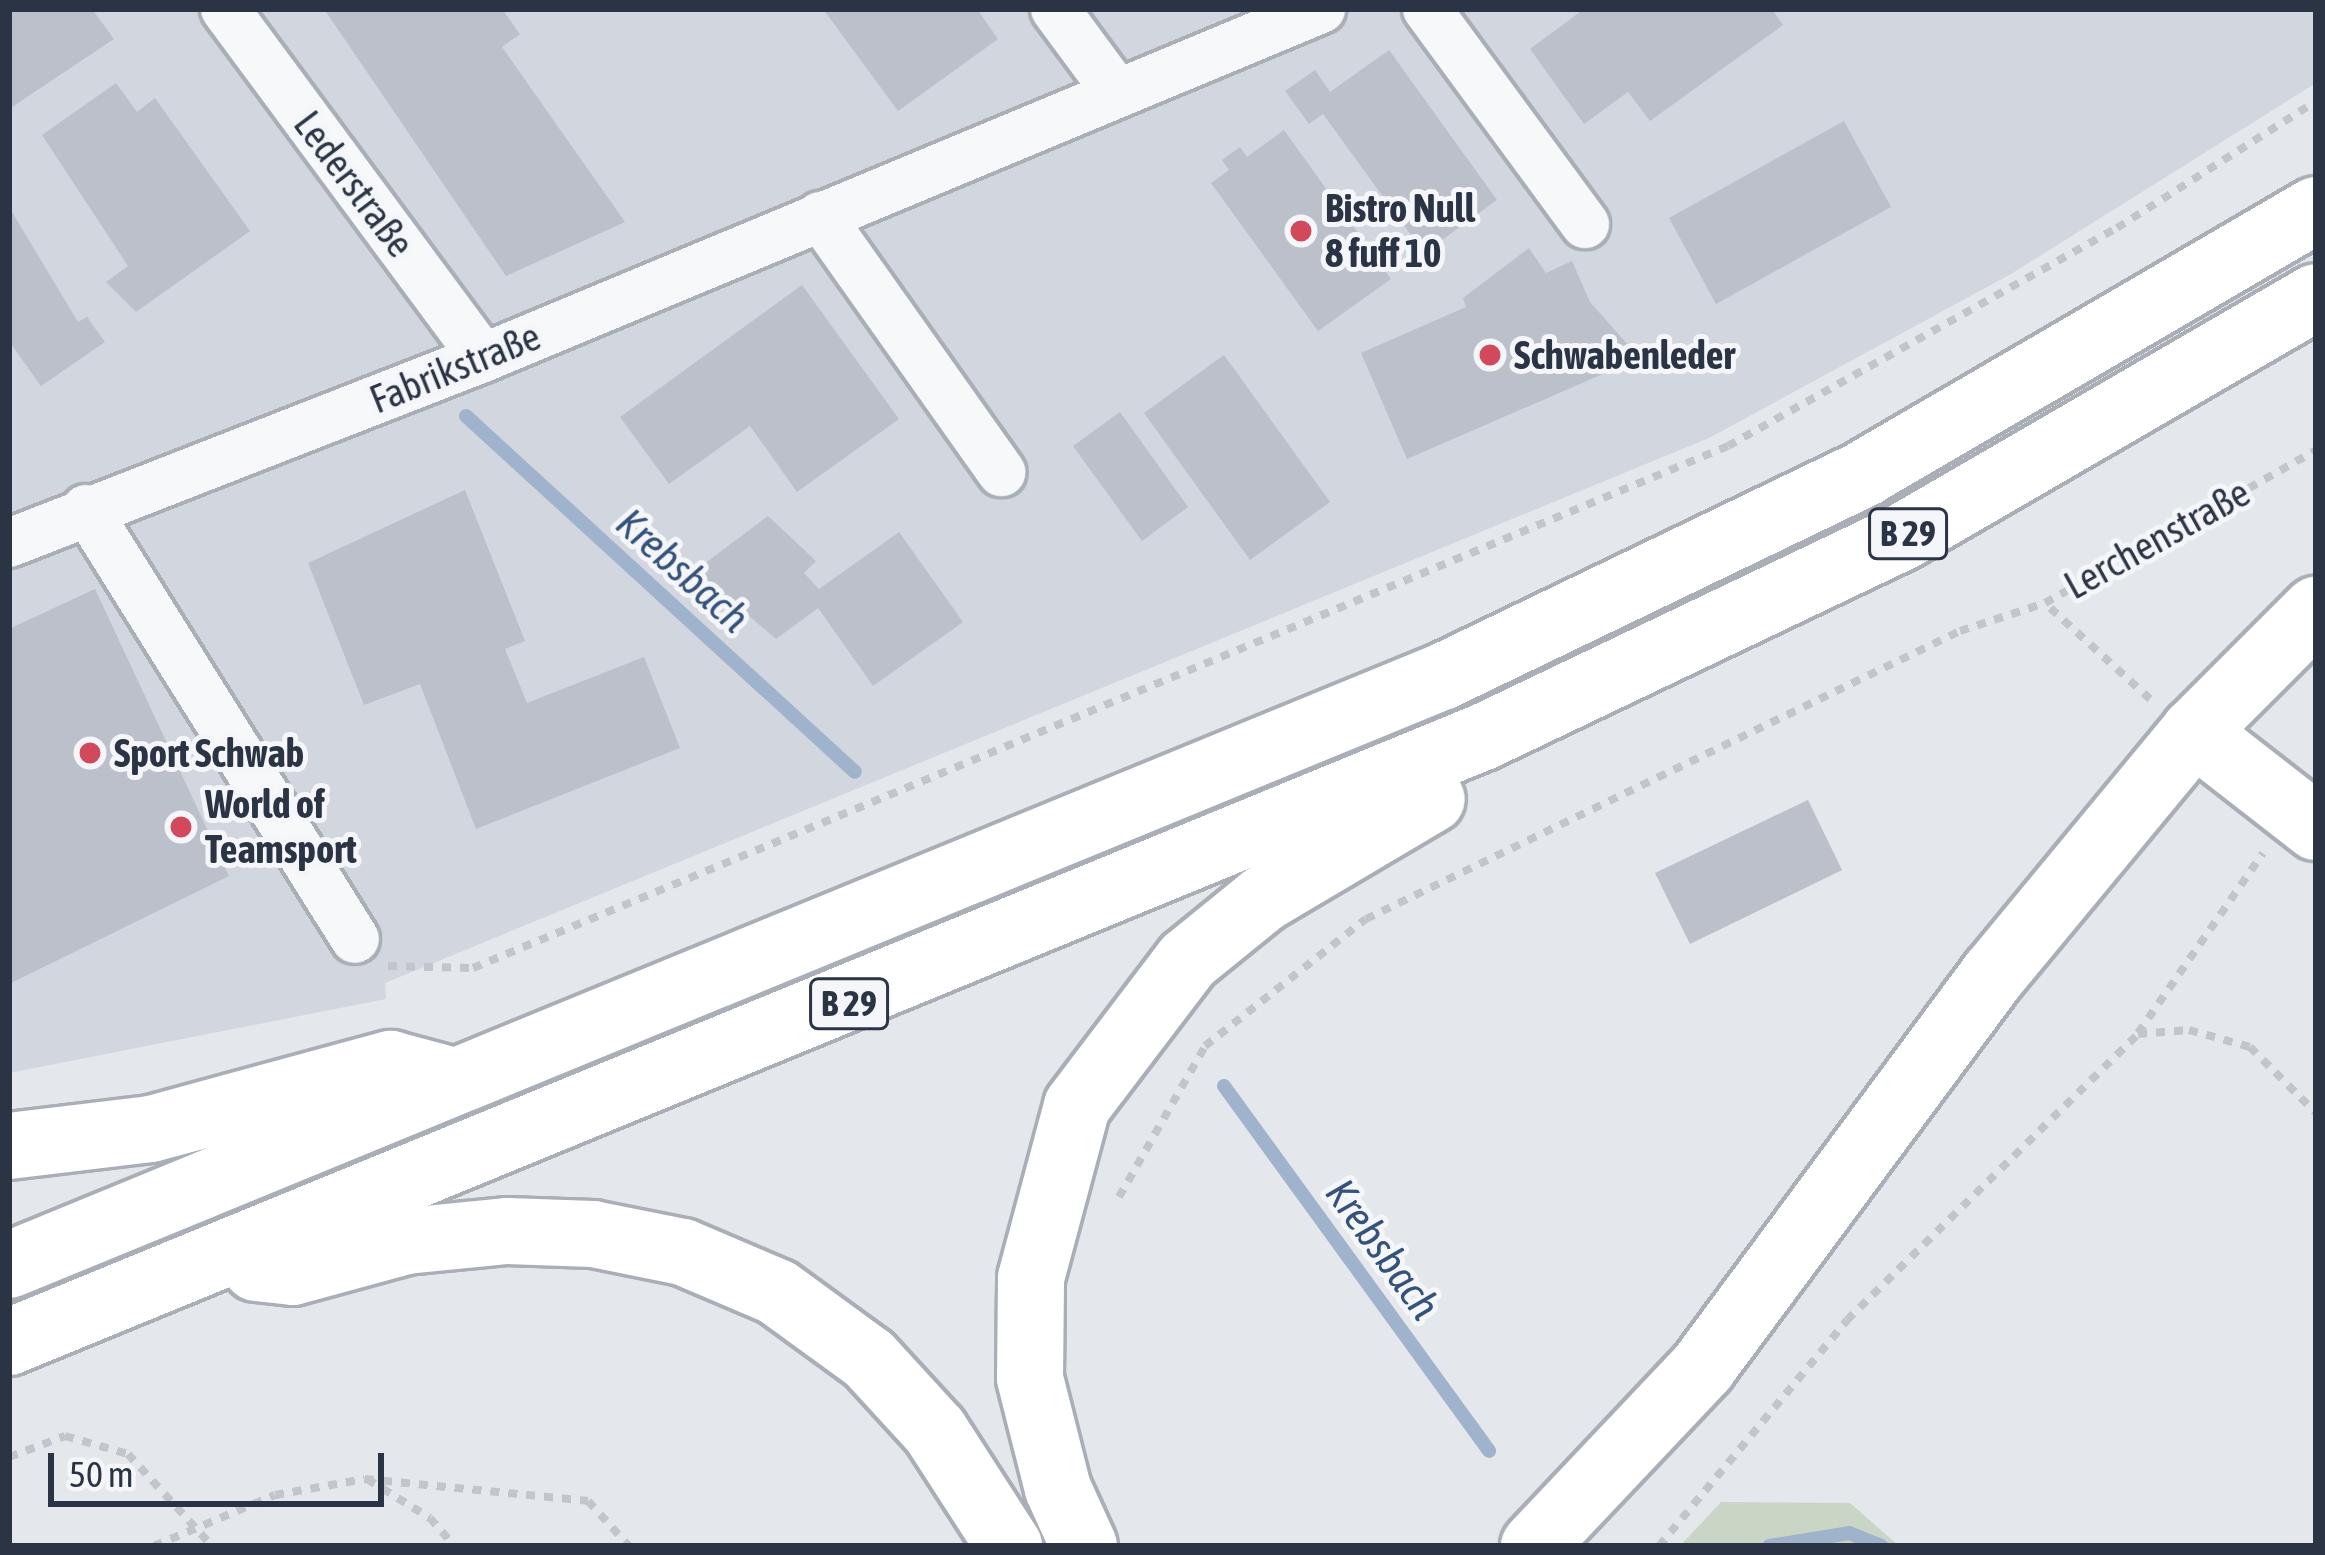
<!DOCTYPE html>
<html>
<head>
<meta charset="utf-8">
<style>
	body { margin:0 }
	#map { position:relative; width:2325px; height:1555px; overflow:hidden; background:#e4e7ec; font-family:"Asap Condensed",sans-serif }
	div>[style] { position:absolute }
	.built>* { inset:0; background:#d2d6de }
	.green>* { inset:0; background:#c9d6c5 }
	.stream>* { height:14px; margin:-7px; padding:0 7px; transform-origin:7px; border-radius:7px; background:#9fb4cc }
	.building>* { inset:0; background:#bbc0ca }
	.path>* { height:8px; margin-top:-4px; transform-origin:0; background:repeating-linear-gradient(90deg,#c2c5cb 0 9px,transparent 0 18px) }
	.roads { filter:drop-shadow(3px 0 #a9aeb7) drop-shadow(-3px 0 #a9aeb7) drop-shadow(0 3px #a9aeb7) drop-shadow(0 -3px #a9aeb7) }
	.street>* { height:48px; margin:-24px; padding:0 24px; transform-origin:24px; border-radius:24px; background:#f7f8fa }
	.secondary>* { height:66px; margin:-33px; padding:0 33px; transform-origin:33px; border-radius:33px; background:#fff }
	.highway>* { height:66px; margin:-33px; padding:0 33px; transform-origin:33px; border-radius:33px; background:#fff }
	.dots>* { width:33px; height:33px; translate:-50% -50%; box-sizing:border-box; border:6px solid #f4f6f9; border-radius:50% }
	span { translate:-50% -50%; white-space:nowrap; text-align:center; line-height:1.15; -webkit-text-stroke:10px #f4f6f9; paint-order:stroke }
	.shield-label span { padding:3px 9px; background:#f4f6f9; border:3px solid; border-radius:9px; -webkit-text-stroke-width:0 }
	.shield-label { font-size:36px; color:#2b3445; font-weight:700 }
	.street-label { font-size:39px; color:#2b3445 }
	.poi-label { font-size:39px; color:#2b3445; font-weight:700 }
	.left { translate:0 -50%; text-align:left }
	.water-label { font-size:42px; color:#34527a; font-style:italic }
	.frame { position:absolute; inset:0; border:12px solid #2b3445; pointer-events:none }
	.scale { position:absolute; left:48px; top:1453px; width:336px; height:54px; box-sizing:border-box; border:6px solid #2b3445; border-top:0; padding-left:15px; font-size:36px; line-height:42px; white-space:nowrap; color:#2b3445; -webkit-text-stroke:9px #f4f6f9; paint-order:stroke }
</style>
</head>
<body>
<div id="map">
	<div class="built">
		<div style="clip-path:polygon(9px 9px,2316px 9px,2316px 83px,2011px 274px,1709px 438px,385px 983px,386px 999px,9px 1073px)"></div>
	</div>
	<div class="green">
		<div style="clip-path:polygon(1721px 1502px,1850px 1503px,1899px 1546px,1680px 1546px)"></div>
	</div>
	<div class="stream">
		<div style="left:466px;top:416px;width:527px;rotate:42.46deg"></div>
		<div style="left:1224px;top:1086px;width:451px;rotate:54deg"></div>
		<div style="left:1769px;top:1546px;width:81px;rotate:-9.2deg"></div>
		<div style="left:1849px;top:1533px;width:35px;rotate:22deg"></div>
	</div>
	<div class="building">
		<div style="clip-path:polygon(9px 9px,92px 9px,114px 39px,9px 109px)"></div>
		<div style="clip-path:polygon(324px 9px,502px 9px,520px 34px,502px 47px,625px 222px,506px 276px)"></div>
		<div style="clip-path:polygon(823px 9px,977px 9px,998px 39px,898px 111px)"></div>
		<div style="clip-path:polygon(1584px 9px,1772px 9px,1783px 25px,1650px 121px,1628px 92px,1584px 124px,1530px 49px)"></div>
		<div style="clip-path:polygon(1389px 50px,1497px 200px,1424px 253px,1323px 114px,1309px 124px,1285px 91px,1315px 70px,1330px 92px)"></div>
		<div style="clip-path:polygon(116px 83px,137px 112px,155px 98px,250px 231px,136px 312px,106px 282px,128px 266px,42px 135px)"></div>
		<div style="clip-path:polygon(1844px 121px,1891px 207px,1716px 304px,1669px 218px)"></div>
		<div style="clip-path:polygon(1284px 130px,1391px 279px,1318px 331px,1211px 183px,1229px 170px,1222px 160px,1240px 147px,1247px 157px)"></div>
		<div style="clip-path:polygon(9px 207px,78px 322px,87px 317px,105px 342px,41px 386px,9px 341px)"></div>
		<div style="clip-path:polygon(1529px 248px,1546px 273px,1572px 261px,1590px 302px,1629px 346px,1615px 358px,1619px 367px,1407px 459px,1361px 353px,1466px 307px,1463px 298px)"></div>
		<div style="clip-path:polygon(802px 285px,899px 419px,797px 492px,750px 426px,669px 484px,620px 417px)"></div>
		<div style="clip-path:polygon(1224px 355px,1330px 502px,1250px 560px,1144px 413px)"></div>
		<div style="clip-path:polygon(1120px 412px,1188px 507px,1142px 541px,1073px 446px)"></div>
		<div style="clip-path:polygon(465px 490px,525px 641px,505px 649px,527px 703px,644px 657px,680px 748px,476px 829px,420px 684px,364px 705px,308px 563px)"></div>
		<div style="clip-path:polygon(768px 516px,816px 561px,804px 573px,819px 589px,899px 532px,963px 622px,873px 686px,818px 608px,776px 639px,696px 570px)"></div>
		<div style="clip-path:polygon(95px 589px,229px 876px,9px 984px,9px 629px)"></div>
		<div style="clip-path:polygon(1808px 800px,1842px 870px,1690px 944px,1655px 873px)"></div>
	</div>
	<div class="path">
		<div style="left:2150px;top:699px;width:142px;rotate:-137.6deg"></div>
		<div style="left:2045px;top:603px;width:311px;rotate:-29.4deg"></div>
		<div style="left:388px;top:966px;width:85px;rotate:1.3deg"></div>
		<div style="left:473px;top:968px;width:1359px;rotate:-22.58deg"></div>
		<div style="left:1728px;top:446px;width:446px;rotate:-29.3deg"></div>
		<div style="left:2117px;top:228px;width:236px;rotate:-32.5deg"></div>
		<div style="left:2138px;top:1033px;width:219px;rotate:-55.2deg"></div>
		<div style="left:1119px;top:1197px;width:174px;rotate:-60.3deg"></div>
		<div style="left:1205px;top:1046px;width:205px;rotate:-38.3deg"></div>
		<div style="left:1366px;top:919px;width:660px;rotate:-25.87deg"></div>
		<div style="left:1960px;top:631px;width:89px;rotate:-18.2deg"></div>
		<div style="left:9px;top:1457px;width:60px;rotate:-20.6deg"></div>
		<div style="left:65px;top:1436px;width:66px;rotate:15.9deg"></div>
		<div style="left:128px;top:1454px;width:125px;rotate:47.6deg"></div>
		<div style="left:367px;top:1479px;width:74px;rotate:31.8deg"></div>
		<div style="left:430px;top:1518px;width:37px;rotate:49deg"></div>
		<div style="left:154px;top:1546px;width:131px;rotate:-22.9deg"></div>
		<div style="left:275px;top:1495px;width:91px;rotate:-10.1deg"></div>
		<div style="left:365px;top:1479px;width:224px;rotate:5.6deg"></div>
		<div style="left:588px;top:1501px;width:61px;rotate:47.7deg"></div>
		<div style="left:1659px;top:1546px;width:294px;rotate:-50.2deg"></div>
		<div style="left:1847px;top:1320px;width:408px;rotate:-44.5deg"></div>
		<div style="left:2138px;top:1034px;width:51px;rotate:-4.5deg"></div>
		<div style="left:2189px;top:1030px;width:63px;rotate:15.6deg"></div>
		<div style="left:2250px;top:1047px;width:93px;rotate:45deg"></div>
	</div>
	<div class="roads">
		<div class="street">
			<div style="left:225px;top:9px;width:434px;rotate:53.5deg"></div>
			<div style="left:1055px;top:9px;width:99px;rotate:53.6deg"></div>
			<div style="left:1427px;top:9px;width:267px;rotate:53.7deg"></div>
			<div style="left:820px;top:216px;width:314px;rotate:54.7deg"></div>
			<div style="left:86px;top:509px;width:507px;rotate:57.97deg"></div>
			<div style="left:9px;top:543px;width:509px;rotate:-21.32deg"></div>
			<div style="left:483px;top:358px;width:908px;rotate:-22.61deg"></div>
		</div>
		<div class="secondary">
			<div style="left:2194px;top:732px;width:155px;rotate:37.9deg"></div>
			<div style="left:1534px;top:1546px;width:246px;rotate:-46.6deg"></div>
			<div style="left:1703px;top:1367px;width:489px;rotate:-53.5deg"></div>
			<div style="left:1994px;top:974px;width:314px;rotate:-50.4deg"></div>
			<div style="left:2194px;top:732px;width:173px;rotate:-45deg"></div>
		</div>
		<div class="highway">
			<div style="left:9px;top:1146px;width:143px;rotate:-6.8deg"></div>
			<div style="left:151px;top:1129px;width:249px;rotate:-15.2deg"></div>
			<div style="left:391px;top:1064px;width:54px;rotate:15.1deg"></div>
			<div style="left:9px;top:1265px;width:1551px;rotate:-22.32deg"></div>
			<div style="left:1444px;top:676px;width:467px;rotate:-25.7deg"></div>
			<div style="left:1865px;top:473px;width:522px;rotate:-30.25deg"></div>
			<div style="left:256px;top:1268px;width:37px;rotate:6deg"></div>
			<div style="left:293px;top:1272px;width:117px;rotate:-15.3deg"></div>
			<div style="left:406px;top:1241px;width:101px;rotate:-5.7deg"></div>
			<div style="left:507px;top:1231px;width:86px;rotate:2deg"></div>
			<div style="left:593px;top:1234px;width:92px;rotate:11.3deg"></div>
			<div style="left:683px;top:1252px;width:102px;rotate:23.1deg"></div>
			<div style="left:777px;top:1292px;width:114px;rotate:36.1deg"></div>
			<div style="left:869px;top:1359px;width:98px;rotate:47.5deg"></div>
			<div style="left:935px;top:1431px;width:137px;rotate:57.2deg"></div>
			<div style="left:9px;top:1342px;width:1593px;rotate:-22.32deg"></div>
			<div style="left:1483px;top:737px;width:467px;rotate:-25.5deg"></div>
			<div style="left:1904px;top:536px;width:476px;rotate:-30.1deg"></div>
			<div style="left:1084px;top:1546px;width:63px;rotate:-114.5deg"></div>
			<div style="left:1058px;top:1489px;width:114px;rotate:-104.2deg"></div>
			<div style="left:1030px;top:1378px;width:100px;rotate:-89.4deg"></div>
			<div style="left:1031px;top:1278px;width:178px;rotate:-75deg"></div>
			<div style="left:1077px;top:1106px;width:183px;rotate:-52.8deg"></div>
			<div style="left:1188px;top:960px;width:97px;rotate:-39.1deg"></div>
			<div style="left:1263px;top:899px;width:196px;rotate:-30.6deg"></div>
		</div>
	</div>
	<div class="dots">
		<div style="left:1301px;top:231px;background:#d1495b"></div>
		<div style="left:1490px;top:355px;background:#d1495b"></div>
		<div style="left:90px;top:753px;background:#d1495b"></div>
		<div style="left:181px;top:827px;background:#d1495b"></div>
	</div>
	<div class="shield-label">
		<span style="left:1908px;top:534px">B 29</span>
		<span style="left:849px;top:1004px">B 29</span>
	</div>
	<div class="street-label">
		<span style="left:354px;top:184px;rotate:53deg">Lederstraße</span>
		<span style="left:455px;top:368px;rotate:-22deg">Fabrikstraße</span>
		<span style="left:2157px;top:539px;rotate:-29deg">Lerchenstraße</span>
	</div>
	<div class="poi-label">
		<span class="left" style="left:1325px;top:231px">Bistro Null<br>8 fuff 10</span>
		<span class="left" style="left:1514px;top:355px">Schwabenleder</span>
		<span class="left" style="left:114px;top:753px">Sport Schwab</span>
		<span class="left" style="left:205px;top:827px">World of<br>Teamsport</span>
	</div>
	<div class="water-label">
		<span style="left:683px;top:570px;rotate:42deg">Krebsbach</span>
		<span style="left:1383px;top:1249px;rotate:54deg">Krebsbach</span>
	</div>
	<div class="frame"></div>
	<div class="scale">50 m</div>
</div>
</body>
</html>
